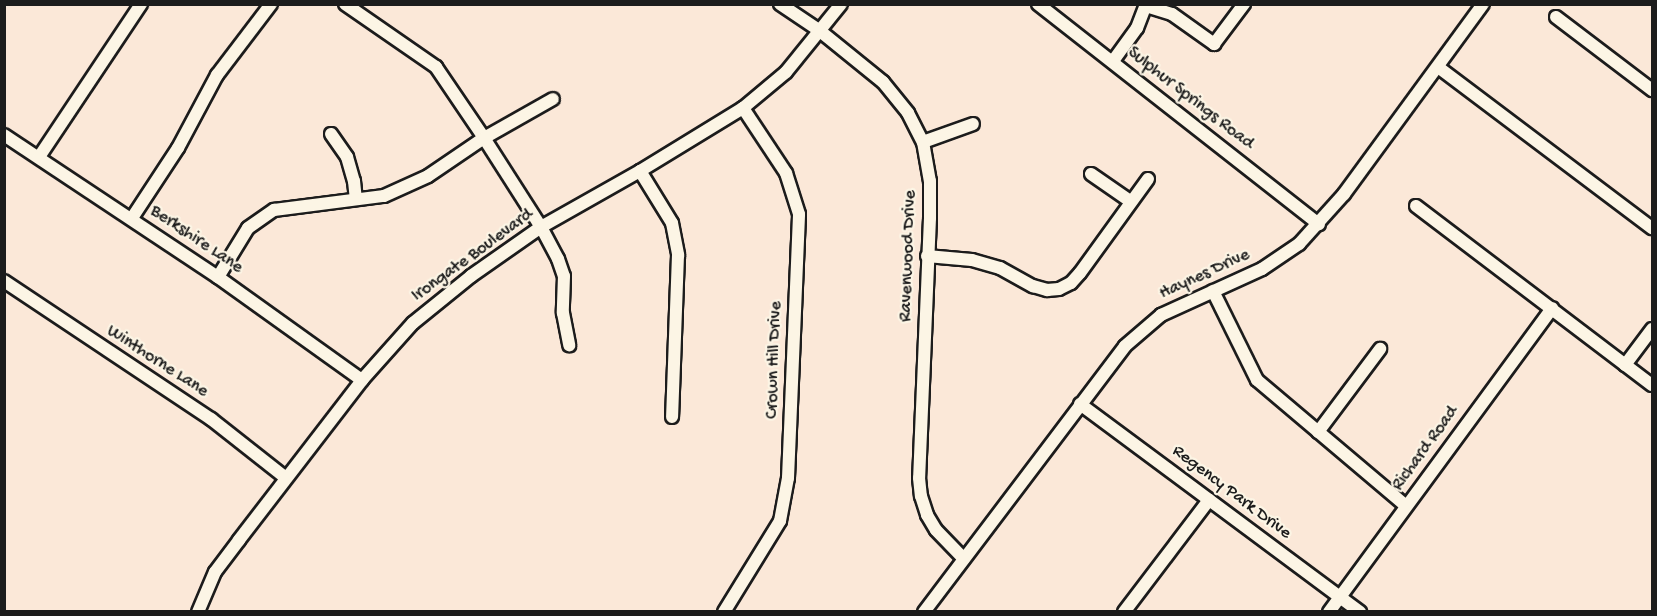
<!DOCTYPE html>
<html>
<head>
<meta charset="utf-8">
<style>
	body { margin:0 }
	#map { position:relative; width:1657px; height:616px; overflow:hidden; background:#fbe8d8; font-family:"Gochi Hand",sans-serif }
	div>[style] { position:absolute }
	.roads { filter:drop-shadow(2px 0 #1c1c1c) drop-shadow(-2px 0 #1c1c1c) drop-shadow(0 2px #1c1c1c) drop-shadow(0 -2px #1c1c1c) }
	.minor>* { height:12px; margin:-6px; padding:0 6px; transform-origin:6px; border-radius:6px; background:#fcf5e5 }
	span { translate:-50% -50%; white-space:nowrap; text-align:center; line-height:1.15; -webkit-text-stroke:4.5px #fcf5e5; paint-order:stroke }
	.street-label { font-size:18px; color:#1c1c1c }
	.frame { position:absolute; inset:0; border:6px solid #1c1c1c; pointer-events:none }
</style>
</head>
<body>
<div id="map">
	<div class="roads">
		<div class="minor">
			<div style="left:345px;top:4px;width:111px;rotate:34.7deg"></div>
			<div style="left:436px;top:67px;width:86px;rotate:55.9deg"></div>
			<div style="left:484px;top:138px;width:106px;rotate:57.4deg"></div>
			<div style="left:541px;top:227px;width:36px;rotate:62deg"></div>
			<div style="left:558px;top:259px;width:18px;rotate:71deg"></div>
			<div style="left:564px;top:276px;width:37px;rotate:92deg"></div>
			<div style="left:563px;top:313px;width:33px;rotate:79deg"></div>
			<div style="left:780px;top:4px;width:48px;rotate:34deg"></div>
			<div style="left:820px;top:31px;width:81px;rotate:39deg"></div>
			<div style="left:883px;top:82px;width:40px;rotate:51deg"></div>
			<div style="left:908px;top:113px;width:33px;rotate:63deg"></div>
			<div style="left:923px;top:142px;width:40px;rotate:80deg"></div>
			<div style="left:930px;top:181px;width:37px;rotate:90deg"></div>
			<div style="left:930px;top:218px;width:260px;rotate:92.4deg"></div>
			<div style="left:919px;top:478px;width:18px;rotate:84deg"></div>
			<div style="left:921px;top:496px;width:20px;rotate:72deg"></div>
			<div style="left:927px;top:515px;width:17px;rotate:59deg"></div>
			<div style="left:936px;top:530px;width:40px;rotate:46deg"></div>
			<div style="left:1038px;top:4px;width:357px;rotate:38.1deg"></div>
			<div style="left:1146px;top:6px;width:27px;rotate:17deg"></div>
			<div style="left:1172px;top:14px;width:52px;rotate:35.5deg"></div>
			<div style="left:1214px;top:44px;width:50px;rotate:-53.1deg"></div>
			<div style="left:1556px;top:17px;width:121px;rotate:37.2deg"></div>
			<div style="left:1113px;top:61px;width:41px;rotate:-54deg"></div>
			<div style="left:1137px;top:28px;width:26px;rotate:-69deg"></div>
			<div style="left:1438px;top:67px;width:268px;rotate:37deg"></div>
			<div style="left:331px;top:134px;width:28px;rotate:55deg"></div>
			<div style="left:347px;top:157px;width:25px;rotate:74deg"></div>
			<div style="left:354px;top:181px;width:18px;rotate:84deg"></div>
			<div style="left:4px;top:135px;width:257px;rotate:33.6deg"></div>
			<div style="left:218px;top:277px;width:177px;rotate:35.6deg"></div>
			<div style="left:923px;top:142px;width:53px;rotate:-19.8deg"></div>
			<div style="left:39px;top:157px;width:184px;rotate:-56.3deg"></div>
			<div style="left:640px;top:171px;width:61px;rotate:58.4deg"></div>
			<div style="left:672px;top:223px;width:33px;rotate:79deg"></div>
			<div style="left:678px;top:255px;width:162px;rotate:92.1deg"></div>
			<div style="left:1091px;top:174px;width:47px;rotate:34.7deg"></div>
			<div style="left:1416px;top:206px;width:296px;rotate:37.2deg"></div>
			<div style="left:132px;top:218px;width:84px;rotate:-56.7deg"></div>
			<div style="left:178px;top:148px;width:83px;rotate:-61.9deg"></div>
			<div style="left:217px;top:75px;width:89px;rotate:-52.7deg"></div>
			<div style="left:927px;top:256px;width:45px;rotate:5.1deg"></div>
			<div style="left:972px;top:260px;width:29px;rotate:16deg"></div>
			<div style="left:1000px;top:268px;width:38px;rotate:29deg"></div>
			<div style="left:1033px;top:286px;width:15px;rotate:16deg"></div>
			<div style="left:1047px;top:290px;width:12px;rotate:-5deg"></div>
			<div style="left:1059px;top:289px;width:13px;rotate:-27deg"></div>
			<div style="left:1071px;top:283px;width:13px;rotate:-48deg"></div>
			<div style="left:1080px;top:273px;width:116px;rotate:-54.1deg"></div>
			<div style="left:218px;top:277px;width:57px;rotate:-58.5deg"></div>
			<div style="left:248px;top:228px;width:32px;rotate:-35deg"></div>
			<div style="left:274px;top:210px;width:111px;rotate:-7.3deg"></div>
			<div style="left:384px;top:196px;width:48px;rotate:-24.4deg"></div>
			<div style="left:428px;top:176px;width:68px;rotate:-34.2deg"></div>
			<div style="left:484px;top:138px;width:79px;rotate:-29.5deg"></div>
			<div style="left:4px;top:281px;width:249px;rotate:33.7deg"></div>
			<div style="left:211px;top:419px;width:95px;rotate:38.2deg"></div>
			<div style="left:1213px;top:291px;width:99px;rotate:63.7deg"></div>
			<div style="left:1257px;top:380px;width:195px;rotate:40.2deg"></div>
			<div style="left:1625px;top:365px;width:45px;rotate:-53.1deg"></div>
			<div style="left:1080px;top:404px;width:349px;rotate:36.6deg"></div>
			<div style="left:1318px;top:432px;width:104px;rotate:-53.2deg"></div>
			<div style="left:198px;top:612px;width:43px;rotate:-67deg"></div>
			<div style="left:215px;top:572px;width:40px;rotate:-53deg"></div>
			<div style="left:239px;top:540px;width:202px;rotate:-52.4deg"></div>
			<div style="left:362px;top:380px;width:76px;rotate:-48.2deg"></div>
			<div style="left:413px;top:323px;width:75px;rotate:-39deg"></div>
			<div style="left:471px;top:276px;width:85px;rotate:-35deg"></div>
			<div style="left:541px;top:227px;width:114px;rotate:-29.5deg"></div>
			<div style="left:640px;top:171px;width:121px;rotate:-31.5deg"></div>
			<div style="left:743px;top:108px;width:56px;rotate:-39.9deg"></div>
			<div style="left:786px;top:72px;width:87px;rotate:-51deg"></div>
			<div style="left:724px;top:612px;width:107px;rotate:-58.4deg"></div>
			<div style="left:780px;top:521px;width:44px;rotate:-79.5deg"></div>
			<div style="left:788px;top:478px;width:264px;rotate:-87.6deg"></div>
			<div style="left:799px;top:214px;width:43px;rotate:-107.6deg"></div>
			<div style="left:786px;top:173px;width:78px;rotate:-123.5deg"></div>
			<div style="left:924px;top:612px;width:333px;rotate:-52.9deg"></div>
			<div style="left:1125px;top:346px;width:48px;rotate:-40.7deg"></div>
			<div style="left:1161px;top:315px;width:111px;rotate:-24.5deg"></div>
			<div style="left:1262px;top:269px;width:45px;rotate:-34deg"></div>
			<div style="left:1299px;top:244px;width:67px;rotate:-48deg"></div>
			<div style="left:1344px;top:194px;width:235px;rotate:-53.8deg"></div>
			<div style="left:1124px;top:612px;width:141px;rotate:-52.8deg"></div>
			<div style="left:1329px;top:612px;width:377px;rotate:-53.7deg"></div>
		</div>
	</div>
	<div class="street-label">
		<span style="left:1190px;top:99px;rotate:38deg">Sulphur Springs Road</span>
		<span style="left:196px;top:240px;rotate:34deg">Berkshire Lane</span>
		<span style="left:473px;top:256px;rotate:-36deg">Irongate Boulevard</span>
		<span style="left:909px;top:256px;rotate:-88deg">Ravenwood Drive</span>
		<span style="left:1205px;top:275px;rotate:-25deg">Haynes Drive</span>
		<span style="left:775px;top:360px;rotate:-88deg">Crown Hill Drive</span>
		<span style="left:157px;top:362px;rotate:33deg">Winthorne Lane</span>
		<span style="left:1426px;top:449px;rotate:-54deg">Richard Road</span>
		<span style="left:1231px;top:493px;rotate:37deg">Regency Park Drive</span>
	</div>
	<div class="frame"></div>
</div>
</body>
</html>
